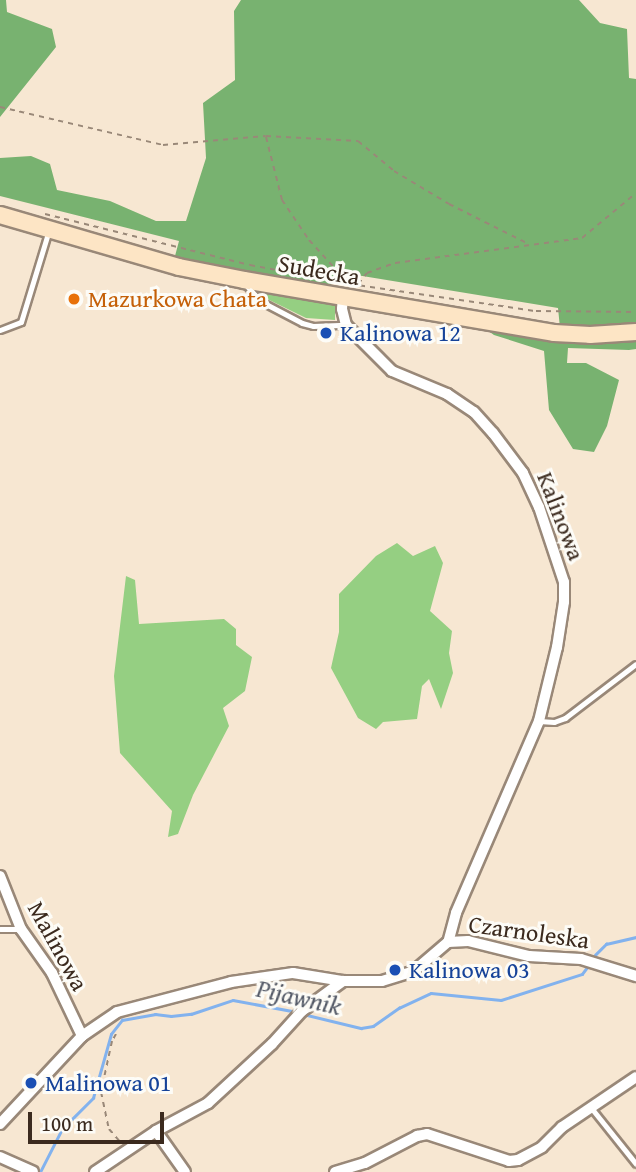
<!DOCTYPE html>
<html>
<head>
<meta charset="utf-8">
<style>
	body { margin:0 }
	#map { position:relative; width:636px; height:1172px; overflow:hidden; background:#f7e7d2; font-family:"Gentium Book Plus",serif }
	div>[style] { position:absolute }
	.green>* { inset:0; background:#95cf82 }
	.forest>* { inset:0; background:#78b270 }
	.stream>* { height:2.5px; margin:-1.25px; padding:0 1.25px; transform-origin:1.25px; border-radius:1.25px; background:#82b2ee }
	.path>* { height:2px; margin-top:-1px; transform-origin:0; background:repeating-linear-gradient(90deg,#998878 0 5px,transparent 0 10px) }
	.roads { filter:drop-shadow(2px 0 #998878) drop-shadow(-2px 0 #998878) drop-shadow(0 2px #998878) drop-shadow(0 -2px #998878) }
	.service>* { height:5px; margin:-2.5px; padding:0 2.5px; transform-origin:2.5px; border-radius:2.5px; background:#fff }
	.minor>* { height:10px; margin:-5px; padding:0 5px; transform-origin:5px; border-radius:5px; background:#fff }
	.secondary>* { height:16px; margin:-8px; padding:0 8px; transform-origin:8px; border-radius:8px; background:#fde5c5 }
	.dots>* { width:19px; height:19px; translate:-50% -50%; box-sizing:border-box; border:4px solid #fdfcf7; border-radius:50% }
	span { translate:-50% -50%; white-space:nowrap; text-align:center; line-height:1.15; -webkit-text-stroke:6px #fdfcf7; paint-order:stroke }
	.street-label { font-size:24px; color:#3b2a1e }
	.food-label { font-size:24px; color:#c56008 }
	.left { translate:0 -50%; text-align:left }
	.transit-label { font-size:24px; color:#164399 }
	.water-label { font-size:26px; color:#545a67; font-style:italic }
	.scale { position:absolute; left:28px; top:1112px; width:136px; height:32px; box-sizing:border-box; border:4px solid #3b2a1e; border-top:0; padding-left:9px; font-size:21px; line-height:24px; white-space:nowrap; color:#3b2a1e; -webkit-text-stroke:5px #fdfcf7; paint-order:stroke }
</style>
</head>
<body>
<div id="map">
	<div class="green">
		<div style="clip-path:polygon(255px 289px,331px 301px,335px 306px,335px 320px,306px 318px,255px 293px)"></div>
		<div style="clip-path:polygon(397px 543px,413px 556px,435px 546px,443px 563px,430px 611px,452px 631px,449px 653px,453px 673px,441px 709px,429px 679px,422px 686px,417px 719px,383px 722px,376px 729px,358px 718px,331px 668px,339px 632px,339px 594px,376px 556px)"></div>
		<div style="clip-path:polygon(126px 576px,135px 580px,139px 624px,224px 619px,236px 629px,236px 645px,252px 657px,245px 691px,223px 708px,229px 726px,193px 795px,178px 834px,168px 837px,172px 811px,120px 753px,114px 676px)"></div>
	</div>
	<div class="forest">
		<div style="clip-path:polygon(0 0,6px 0,7px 12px,52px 29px,56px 47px,0 117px)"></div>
		<div style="clip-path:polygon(241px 0,579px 0,600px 23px,627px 29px,629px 78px,636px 79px,636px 329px,560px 328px,558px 308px,338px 272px,329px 288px,237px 272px,175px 256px,179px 241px,0 196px,0 158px,31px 156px,50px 164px,57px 190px,110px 201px,156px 221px,186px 221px,206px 158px,203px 103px,235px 80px,234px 11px)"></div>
		<div style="clip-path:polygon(484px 328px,570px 341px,636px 340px,636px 349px,629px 350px,568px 348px,567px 363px,586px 363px,619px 380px,607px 426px,594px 452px,573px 449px,549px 410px,544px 351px,494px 335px)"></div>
	</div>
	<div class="stream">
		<div style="left:595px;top:955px;width:16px;rotate:-45deg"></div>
		<div style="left:606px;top:944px;width:31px;rotate:-13deg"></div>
		<div style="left:303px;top:1014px;width:60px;rotate:13.6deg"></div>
		<div style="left:361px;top:1028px;width:12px;rotate:-9deg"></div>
		<div style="left:373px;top:1026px;width:32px;rotate:-35deg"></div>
		<div style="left:399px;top:1008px;width:35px;rotate:-25deg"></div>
		<div style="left:431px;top:993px;width:70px;rotate:5.7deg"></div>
		<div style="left:501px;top:1000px;width:85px;rotate:-17.8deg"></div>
		<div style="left:582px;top:974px;width:10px;rotate:-53deg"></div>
		<div style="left:40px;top:1172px;width:48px;rotate:-62.9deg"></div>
		<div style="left:62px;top:1129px;width:44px;rotate:-45deg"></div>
		<div style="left:93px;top:1098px;width:66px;rotate:-74.3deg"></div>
		<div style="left:111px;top:1034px;width:18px;rotate:-52deg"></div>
		<div style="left:122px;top:1020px;width:34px;rotate:-10deg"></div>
		<div style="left:155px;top:1014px;width:16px;rotate:7deg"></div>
		<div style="left:171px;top:1016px;width:20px;rotate:-6deg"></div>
		<div style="left:191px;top:1014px;width:44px;rotate:-18.4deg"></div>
		<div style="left:233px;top:1000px;width:65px;rotate:10.6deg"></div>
	</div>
	<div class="path">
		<div style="left:0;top:107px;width:167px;rotate:13.1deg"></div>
		<div style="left:163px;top:145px;width:103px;rotate:-5deg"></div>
		<div style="left:266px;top:136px;width:92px;rotate:3.1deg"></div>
		<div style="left:358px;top:141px;width:47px;rotate:39.8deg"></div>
		<div style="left:394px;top:171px;width:64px;rotate:31deg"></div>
		<div style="left:449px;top:204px;width:89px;rotate:26.6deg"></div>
		<div style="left:266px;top:137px;width:65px;rotate:75.7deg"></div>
		<div style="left:282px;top:200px;width:48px;rotate:56deg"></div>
		<div style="left:309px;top:240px;width:59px;rotate:47.7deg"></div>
		<div style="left:45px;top:214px;width:211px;rotate:14deg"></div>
		<div style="left:250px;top:265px;width:102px;rotate:10.8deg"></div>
		<div style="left:350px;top:284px;width:188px;rotate:8.3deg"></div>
		<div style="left:536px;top:311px;width:100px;rotate:0.6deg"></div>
		<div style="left:358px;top:284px;width:14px;rotate:-51deg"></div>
		<div style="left:367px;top:273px;width:30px;rotate:-20deg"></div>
		<div style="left:395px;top:263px;width:189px;rotate:-7.6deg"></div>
		<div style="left:582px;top:238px;width:70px;rotate:-39.8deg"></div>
		<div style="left:116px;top:1034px;width:8px;rotate:120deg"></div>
		<div style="left:112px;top:1041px;width:52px;rotate:102.2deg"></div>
		<div style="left:101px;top:1092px;width:38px;rotate:78deg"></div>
		<div style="left:109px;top:1129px;width:18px;rotate:49deg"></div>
	</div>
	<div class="roads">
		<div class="service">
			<div style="left:247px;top:286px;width:20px;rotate:49deg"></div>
			<div style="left:260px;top:301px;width:47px;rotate:27.6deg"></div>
			<div style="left:302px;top:323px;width:11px;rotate:15deg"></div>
			<div style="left:313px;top:326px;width:33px;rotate:-2deg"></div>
			<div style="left:0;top:330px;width:22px;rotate:-21deg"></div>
			<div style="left:21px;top:322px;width:93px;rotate:-73.1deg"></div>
			<div style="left:539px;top:721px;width:15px;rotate:4deg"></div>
			<div style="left:554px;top:722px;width:12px;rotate:-20deg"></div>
			<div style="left:565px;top:718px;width:89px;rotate:-37.3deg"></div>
			<div style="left:0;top:929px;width:21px"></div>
			<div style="left:592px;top:1109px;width:70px;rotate:51.3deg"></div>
		</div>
		<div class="minor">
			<div style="left:343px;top:297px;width:12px;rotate:95deg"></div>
			<div style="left:342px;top:309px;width:16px;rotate:76deg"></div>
			<div style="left:346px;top:325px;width:65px;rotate:45deg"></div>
			<div style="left:392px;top:371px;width:60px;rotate:22.7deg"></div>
			<div style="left:447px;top:394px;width:32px;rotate:34deg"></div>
			<div style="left:474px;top:412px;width:28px;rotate:48deg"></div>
			<div style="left:493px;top:433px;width:50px;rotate:53.1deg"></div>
			<div style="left:523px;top:473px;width:38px;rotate:65deg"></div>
			<div style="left:539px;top:507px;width:79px;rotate:71.6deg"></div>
			<div style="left:564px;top:582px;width:20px;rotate:90deg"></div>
			<div style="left:564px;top:602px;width:46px;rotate:98.8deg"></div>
			<div style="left:557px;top:647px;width:76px;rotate:103.7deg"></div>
			<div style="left:539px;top:721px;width:209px;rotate:113.4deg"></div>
			<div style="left:456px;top:913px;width:30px;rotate:105deg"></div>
			<div style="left:0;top:876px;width:57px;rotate:68.4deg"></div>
			<div style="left:21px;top:929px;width:54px;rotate:54.8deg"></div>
			<div style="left:52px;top:973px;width:70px;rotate:64.5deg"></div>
			<div style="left:0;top:1124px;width:120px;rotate:-47deg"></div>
			<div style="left:82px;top:1036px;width:42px;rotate:-34.4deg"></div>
			<div style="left:117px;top:1012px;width:118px;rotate:-14.7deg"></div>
			<div style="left:231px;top:982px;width:63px;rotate:-8.3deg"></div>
			<div style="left:293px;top:973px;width:51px;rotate:9.1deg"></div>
			<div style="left:343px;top:981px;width:39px"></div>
			<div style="left:382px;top:981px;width:34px;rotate:-17deg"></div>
			<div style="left:414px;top:971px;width:45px;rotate:-40.5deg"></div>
			<div style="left:448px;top:942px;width:20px;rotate:-3deg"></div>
			<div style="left:468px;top:941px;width:63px;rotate:13.8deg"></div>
			<div style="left:529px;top:956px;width:52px;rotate:3.3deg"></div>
			<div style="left:581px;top:959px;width:58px;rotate:17.2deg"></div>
			<div style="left:156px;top:1131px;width:50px;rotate:54.7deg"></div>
			<div style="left:0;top:1157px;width:36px;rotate:24deg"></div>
			<div style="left:95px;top:1172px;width:73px;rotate:-33.9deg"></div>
			<div style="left:156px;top:1131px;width:59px;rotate:-28.3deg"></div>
			<div style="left:208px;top:1103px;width:87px;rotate:-42.7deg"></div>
			<div style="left:272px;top:1044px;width:45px;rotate:-47.7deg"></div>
			<div style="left:302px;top:1011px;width:51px;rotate:-36.2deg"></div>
			<div style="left:335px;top:1172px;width:31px;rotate:-17deg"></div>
			<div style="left:365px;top:1163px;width:59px;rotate:-27.4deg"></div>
			<div style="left:417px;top:1136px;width:10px;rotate:-11deg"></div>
			<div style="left:427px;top:1134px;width:86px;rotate:18.2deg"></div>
			<div style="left:509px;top:1161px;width:9px;rotate:-6deg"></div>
			<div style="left:518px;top:1160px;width:27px;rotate:-28deg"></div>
			<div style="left:542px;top:1147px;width:28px;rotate:-45deg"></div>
			<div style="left:562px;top:1127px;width:89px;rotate:-34deg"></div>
		</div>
		<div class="secondary">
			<div style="left:0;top:215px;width:186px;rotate:16.2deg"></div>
			<div style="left:179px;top:267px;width:66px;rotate:11.3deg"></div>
			<div style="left:244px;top:280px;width:314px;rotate:9.7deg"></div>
			<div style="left:554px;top:333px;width:36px;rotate:3deg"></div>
			<div style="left:590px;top:335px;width:46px;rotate:-3.7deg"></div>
		</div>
	</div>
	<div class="dots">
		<div style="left:74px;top:299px;background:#e8710a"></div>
		<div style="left:326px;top:333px;background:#1a4fb4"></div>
		<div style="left:395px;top:970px;background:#1a4fb4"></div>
		<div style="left:31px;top:1083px;background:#1a4fb4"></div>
	</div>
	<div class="street-label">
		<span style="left:319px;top:270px;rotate:10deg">Sudecka</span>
		<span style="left:561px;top:516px;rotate:69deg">Kalinowa</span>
		<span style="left:529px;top:932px;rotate:8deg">Czarnoleska</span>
		<span style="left:58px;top:946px;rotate:61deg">Malinowa</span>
	</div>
	<div class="food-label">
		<span class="left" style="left:88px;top:299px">Mazurkowa Chata</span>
	</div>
	<div class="transit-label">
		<span class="left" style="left:340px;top:333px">Kalinowa 12</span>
		<span class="left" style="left:409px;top:970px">Kalinowa 03</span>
		<span class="left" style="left:45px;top:1083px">Malinowa 01</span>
	</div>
	<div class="water-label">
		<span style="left:299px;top:997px;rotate:13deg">Pijawnik</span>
	</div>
	<div class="scale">100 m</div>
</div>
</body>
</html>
